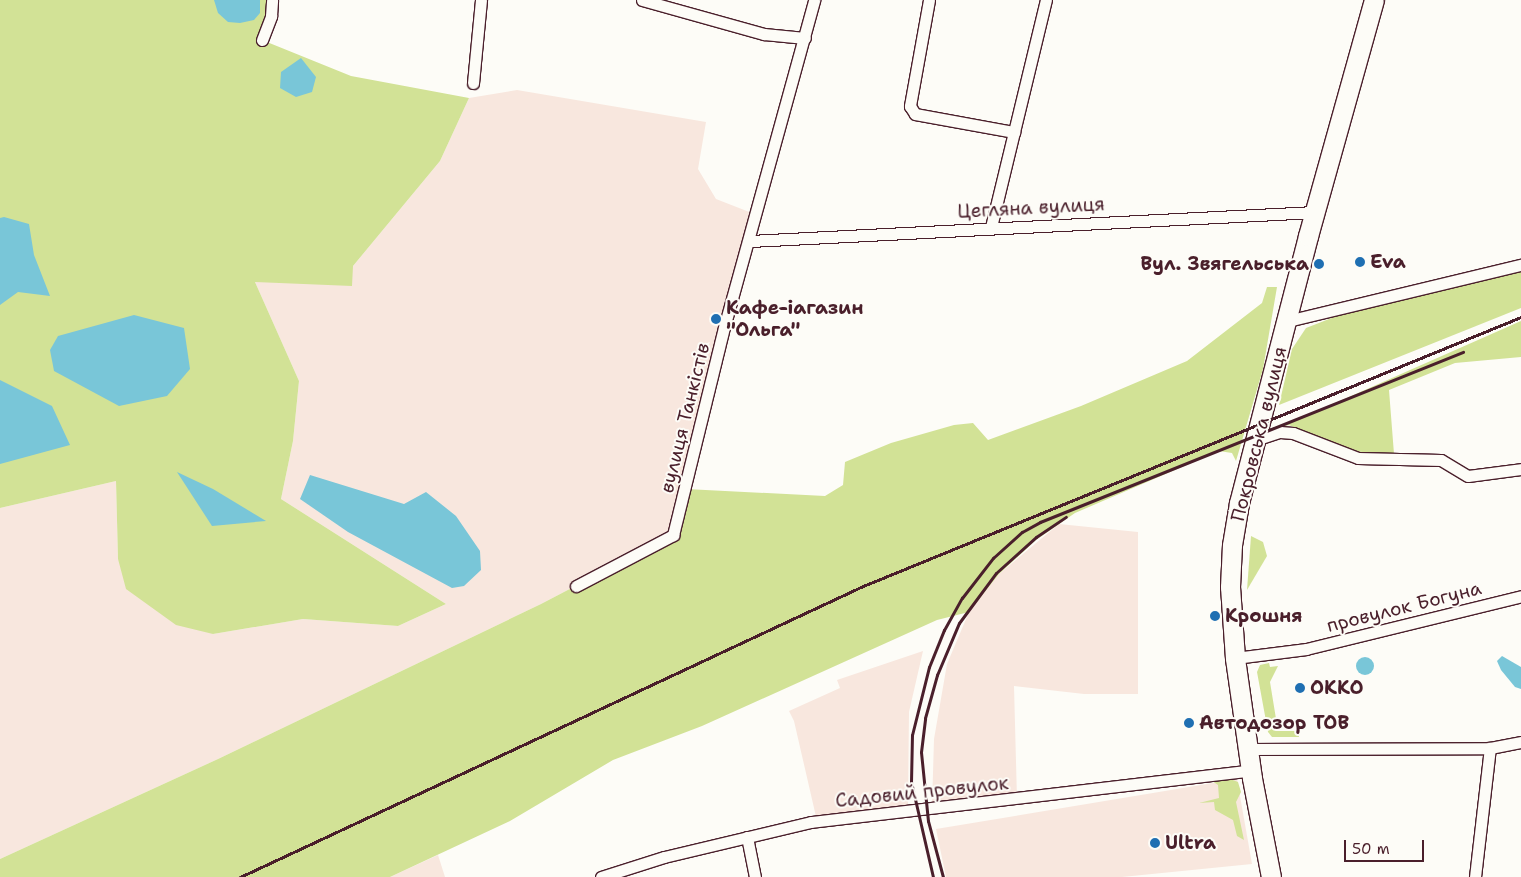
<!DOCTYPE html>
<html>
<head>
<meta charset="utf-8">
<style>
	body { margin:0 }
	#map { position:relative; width:1521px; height:877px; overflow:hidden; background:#fdfcf7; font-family:"Shantell Sans",sans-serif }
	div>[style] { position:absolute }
	.built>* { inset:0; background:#f8e7de }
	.green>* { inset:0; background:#d2e296 }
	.water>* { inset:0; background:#79c6d8 }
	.round { border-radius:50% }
	.roads { filter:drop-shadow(1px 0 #4a1f2b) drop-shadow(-1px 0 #4a1f2b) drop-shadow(0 1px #4a1f2b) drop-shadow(0 -1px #4a1f2b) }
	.minor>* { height:11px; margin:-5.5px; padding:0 5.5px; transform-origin:5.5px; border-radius:5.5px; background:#fdfcf7 }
	.trunk>* { height:19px; margin:-9.5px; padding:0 9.5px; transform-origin:9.5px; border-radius:9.5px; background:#fdfcf7 }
	.rail>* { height:3px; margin:-1.5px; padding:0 1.5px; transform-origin:1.5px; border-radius:1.5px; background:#4a1f2b }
	.dots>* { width:14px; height:14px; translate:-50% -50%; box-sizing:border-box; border:2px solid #fdfcf7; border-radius:50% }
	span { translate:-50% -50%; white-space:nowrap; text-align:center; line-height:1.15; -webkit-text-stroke:4px #fdfcf7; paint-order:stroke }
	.street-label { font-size:19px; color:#4a1f2b }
	.poi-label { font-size:19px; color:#4a1f2b; font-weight:700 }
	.left { translate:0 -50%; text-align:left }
	.right { translate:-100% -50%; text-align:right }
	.scale { position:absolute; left:1344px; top:840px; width:80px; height:22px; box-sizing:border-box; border:2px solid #4a1f2b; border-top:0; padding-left:6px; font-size:15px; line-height:18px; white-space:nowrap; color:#4a1f2b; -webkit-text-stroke:4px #fdfcf7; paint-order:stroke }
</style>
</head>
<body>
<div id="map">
	<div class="built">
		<div style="clip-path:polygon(517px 90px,706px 122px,698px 169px,716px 199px,757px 215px,673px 535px,541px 604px,218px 759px,0 859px,0 508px,116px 481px,118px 559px,213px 634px,303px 619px,398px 626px,446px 604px,281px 499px,293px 441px,299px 381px,255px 282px,353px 266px,440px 161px,469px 98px)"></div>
		<div style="clip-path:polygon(1059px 524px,1138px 532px,1138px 694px,1084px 694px,1014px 686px,1017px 799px,932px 806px,934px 739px,947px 664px,969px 612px,999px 574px)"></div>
		<div style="clip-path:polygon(923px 651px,909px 712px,908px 808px,817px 821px,794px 721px,789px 711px,840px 688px,837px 680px)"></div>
		<div style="clip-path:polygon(1237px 779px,1252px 864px,1122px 877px,946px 877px,936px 829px)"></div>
		<div style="clip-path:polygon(438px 855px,445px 877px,390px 877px)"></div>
	</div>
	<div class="green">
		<div style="clip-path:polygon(0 0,272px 0,262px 40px,351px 76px,469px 98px,440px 161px,353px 266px,352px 286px,255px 282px,299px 381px,293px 441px,281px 499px,446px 604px,398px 626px,303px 619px,213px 634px,176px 625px,126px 589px,118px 559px,116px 481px,0 508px)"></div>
		<div style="clip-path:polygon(1521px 270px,1521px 308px,1279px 405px,1292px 349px,1306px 328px,1342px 314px)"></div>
		<div style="clip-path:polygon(1267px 287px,1277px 287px,1263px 369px,1236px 461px,1232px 453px,1219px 451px,1075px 513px,1036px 540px,999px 574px,969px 612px,937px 620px,702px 726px,613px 760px,510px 821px,390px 877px,0 877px,0 859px,218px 759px,541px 604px,673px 535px,686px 489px,825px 496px,843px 485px,845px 462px,891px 443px,954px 425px,973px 423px,988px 440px,1081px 406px,1187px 361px,1262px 303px)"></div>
		<div style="clip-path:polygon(1521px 321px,1521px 357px,1455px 363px,1389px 390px,1394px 454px,1347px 451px,1289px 425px,1281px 427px)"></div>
		<div style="clip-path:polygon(1251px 536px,1263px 542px,1267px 556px,1247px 590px)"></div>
		<div style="clip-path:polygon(1269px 663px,1270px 667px,1278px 666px,1270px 682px,1278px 731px,1298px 731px,1299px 737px,1272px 737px,1268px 732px,1257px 672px,1260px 665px)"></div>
		<div style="clip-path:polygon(1230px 779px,1238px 782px,1241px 792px,1236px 802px,1244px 840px,1237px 836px,1233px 820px,1215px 810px,1214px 802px,1199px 803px,1219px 798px,1218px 785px,1212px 781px)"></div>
	</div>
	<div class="water">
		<div style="clip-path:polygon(214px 0,260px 0,260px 13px,254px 20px,240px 23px,228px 22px,218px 13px)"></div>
		<div style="clip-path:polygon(301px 58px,316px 77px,312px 92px,296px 97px,280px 88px,281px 72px)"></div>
		<div style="clip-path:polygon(4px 217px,29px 224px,34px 255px,50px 296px,18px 292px,0 305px,0 218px)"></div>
		<div style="clip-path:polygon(134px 315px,184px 328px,190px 369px,167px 396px,119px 406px,54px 371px,50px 350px,58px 336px)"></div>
		<div style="clip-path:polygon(0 380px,52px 406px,70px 445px,0 464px)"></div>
		<div style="clip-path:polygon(177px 472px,213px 489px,266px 521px,212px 526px)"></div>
		<div style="clip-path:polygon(310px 475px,404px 504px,426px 492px,456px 516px,480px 551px,481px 570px,464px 586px,452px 588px,348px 532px,300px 499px)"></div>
		<div style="clip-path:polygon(1502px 656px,1521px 667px,1521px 689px,1515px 687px,1501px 670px,1497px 661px)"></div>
		<div class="round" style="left:1356px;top:657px;width:18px;height:18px"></div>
	</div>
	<div class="roads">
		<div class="minor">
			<div style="left:642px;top:0;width:127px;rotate:15.6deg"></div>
			<div style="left:764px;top:34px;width:41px;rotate:5.6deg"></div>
			<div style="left:929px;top:0;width:108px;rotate:100.2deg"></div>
			<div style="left:910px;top:106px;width:9px;rotate:58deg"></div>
			<div style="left:915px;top:114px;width:101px;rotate:10.3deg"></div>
			<div style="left:262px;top:40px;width:26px;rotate:-69deg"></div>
			<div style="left:271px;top:16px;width:16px;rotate:-86deg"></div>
			<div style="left:473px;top:83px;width:83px;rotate:-84.5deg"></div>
			<div style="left:991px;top:227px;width:234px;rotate:-76.4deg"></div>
			<div style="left:750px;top:241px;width:566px;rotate:-2.94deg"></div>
			<div style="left:1287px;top:321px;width:241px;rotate:-13.5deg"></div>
			<div style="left:1258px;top:439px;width:23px;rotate:-18deg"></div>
			<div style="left:1280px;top:432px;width:13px;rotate:4deg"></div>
			<div style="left:1293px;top:433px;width:70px;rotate:21deg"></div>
			<div style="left:1358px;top:458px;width:83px;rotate:1.4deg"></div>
			<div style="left:1441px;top:460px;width:31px;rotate:31deg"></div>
			<div style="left:1468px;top:476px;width:53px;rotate:-7.5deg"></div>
			<div style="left:576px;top:586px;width:110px;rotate:-27.7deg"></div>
			<div style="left:673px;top:535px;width:217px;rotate:-76.2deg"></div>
			<div style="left:725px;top:324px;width:336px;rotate:-74.6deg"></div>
			<div style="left:1235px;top:658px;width:72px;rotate:-7.2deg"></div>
			<div style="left:1306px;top:649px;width:221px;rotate:-13.8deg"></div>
			<div style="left:1248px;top:749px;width:242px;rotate:-0.2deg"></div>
			<div style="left:1490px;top:748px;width:32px;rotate:-11deg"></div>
			<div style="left:747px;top:837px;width:41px;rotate:78.7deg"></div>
			<div style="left:601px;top:877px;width:66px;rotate:-17.6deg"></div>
			<div style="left:664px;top:857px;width:151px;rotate:-13.4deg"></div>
			<div style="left:811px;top:822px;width:443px;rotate:-6.7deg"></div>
			<div style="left:1475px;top:877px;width:130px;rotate:-83.4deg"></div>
		</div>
		<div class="trunk">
			<div style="left:1271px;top:877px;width:101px;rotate:-100.9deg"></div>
			<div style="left:1252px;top:778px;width:121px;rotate:-98.1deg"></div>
			<div style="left:1235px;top:658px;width:71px;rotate:-94deg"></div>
			<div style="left:1230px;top:587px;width:42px;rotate:-87.3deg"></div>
			<div style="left:1232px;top:545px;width:43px;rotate:-80.5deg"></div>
			<div style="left:1239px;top:503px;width:276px;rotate:-75.5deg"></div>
			<div style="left:1308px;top:236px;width:245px;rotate:-74.4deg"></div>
		</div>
	</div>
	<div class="rail">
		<div style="left:240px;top:877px;width:688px;rotate:-25.04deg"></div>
		<div style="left:863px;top:586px;width:711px;rotate:-22.24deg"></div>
		<div style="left:933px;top:877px;width:98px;rotate:-103deg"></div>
		<div style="left:911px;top:782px;width:47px;rotate:-88.8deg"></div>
		<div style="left:912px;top:735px;width:70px;rotate:-76deg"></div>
		<div style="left:929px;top:667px;width:40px;rotate:-68deg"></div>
		<div style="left:944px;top:630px;width:37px;rotate:-61deg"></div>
		<div style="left:962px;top:598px;width:51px;rotate:-52.2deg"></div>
		<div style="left:993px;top:558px;width:39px;rotate:-42deg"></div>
		<div style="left:1022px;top:532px;width:21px;rotate:-29deg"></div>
		<div style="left:1040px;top:522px;width:456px;rotate:-21.9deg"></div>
		<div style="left:943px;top:877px;width:58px;rotate:-105deg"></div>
		<div style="left:928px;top:821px;width:69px;rotate:-95.8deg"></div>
		<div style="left:921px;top:752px;width:34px;rotate:-83deg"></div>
		<div style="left:925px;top:718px;width:45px;rotate:-74.4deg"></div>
		<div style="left:937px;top:675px;width:56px;rotate:-67.1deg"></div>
		<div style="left:959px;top:623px;width:62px;rotate:-53.5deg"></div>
		<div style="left:996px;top:573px;width:54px;rotate:-42deg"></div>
		<div style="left:1036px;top:537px;width:36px;rotate:-34deg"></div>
	</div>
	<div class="dots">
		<div style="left:1360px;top:262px;background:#1f6fb2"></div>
		<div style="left:1319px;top:264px;background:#1f6fb2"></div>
		<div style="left:716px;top:319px;background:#1f6fb2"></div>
		<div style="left:1215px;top:616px;background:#1f6fb2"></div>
		<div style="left:1300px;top:688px;background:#1f6fb2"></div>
		<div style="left:1189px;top:723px;background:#1f6fb2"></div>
		<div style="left:1155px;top:843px;background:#1f6fb2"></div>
	</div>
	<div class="street-label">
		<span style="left:1031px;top:208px;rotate:-3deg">Цегляна вулиця</span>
		<span style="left:685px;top:418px;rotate:-76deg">вулиця Танкістів</span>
		<span style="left:1259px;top:434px;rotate:-76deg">Покровська вулиця</span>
		<span style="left:1404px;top:607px;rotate:-14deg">провулок Богуна</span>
		<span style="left:922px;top:792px;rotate:-6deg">Садовий провулок</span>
	</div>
	<div class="poi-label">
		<span class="left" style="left:1370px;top:262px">Eva</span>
		<span class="right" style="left:1309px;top:264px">Вул. Звягельська</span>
		<span class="left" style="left:726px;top:319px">Кафе-іагазин<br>"Ольга"</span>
		<span class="left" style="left:1225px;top:616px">Крошня</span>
		<span class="left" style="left:1310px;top:688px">ОККО</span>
		<span class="left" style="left:1199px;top:723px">Автодозор ТОВ</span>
		<span class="left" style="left:1165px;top:843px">Ultra</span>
	</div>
	<div class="scale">50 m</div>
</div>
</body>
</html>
